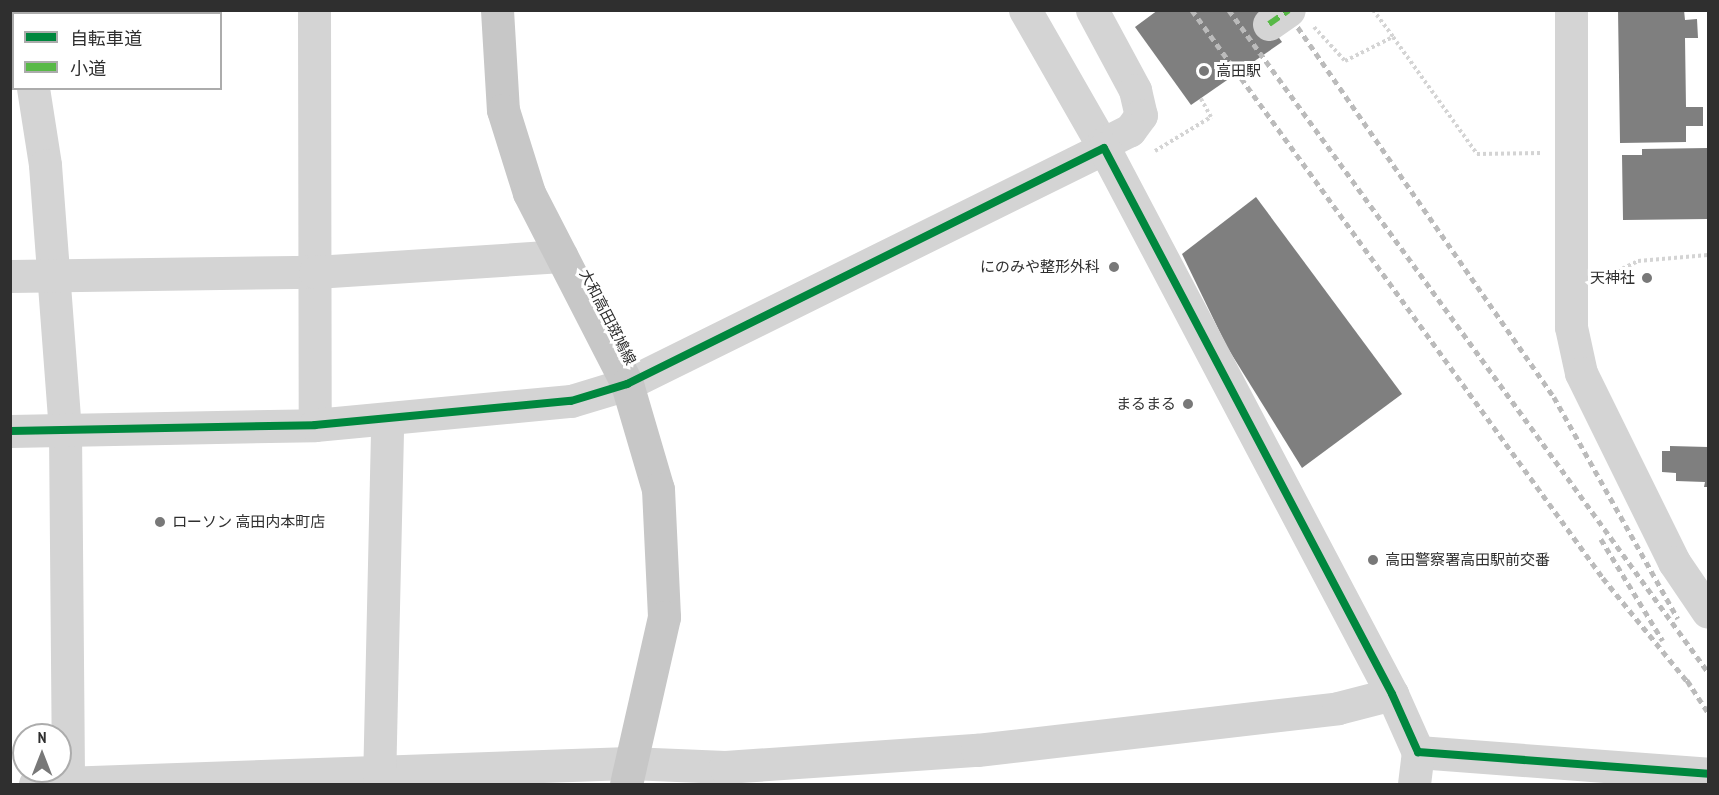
<!DOCTYPE html>
<html>
<head>
<meta charset="utf-8">
<style>
	body { margin:0 }
	#map { position:relative; width:1719px; height:795px; overflow:hidden; background:#fff; font-family:"PT Sans Narrow","Noto Sans JP",sans-serif }
	div>[style] { position:absolute }
	.building>* { inset:0; background:#7f7f7f }
	.path>* { height:4px; margin-top:-2px; transform-origin:0; background:repeating-linear-gradient(90deg,#d4d4d4 0 3px,transparent 0 6px) }
	.minor>* { height:33px; margin:-16.5px; padding:0 16.5px; transform-origin:16.5px; border-radius:16.5px; background:#d4d4d4 }
	.major>* { height:33px; margin:-16.5px; padding:0 16.5px; transform-origin:16.5px; border-radius:16.5px; background:#c7c7c7 }
	.rail>* { height:4.5px; margin-top:-2.25px; transform-origin:0; background:repeating-linear-gradient(90deg,#bbb 0 6px,transparent 0 10.5px) }
	.minor-bridge>* { height:33px; margin:-16.5px; padding:0 16.5px; transform-origin:16.5px; border-radius:16.5px; background:#d4d4d4 }
	.quiet>* { height:6px; margin-top:-3px; transform-origin:0; background:repeating-linear-gradient(90deg,#58b947 0 12px,transparent 0 18px) }
	.cycleway>* { height:8px; margin:-4px; padding:0 4px; transform-origin:4px; border-radius:4px; background:#00873e }
	.dots>* { width:16px; height:16px; translate:-50% -50%; box-sizing:border-box; border:3px solid #fff; border-radius:50% }
	span { translate:-50% -50%; white-space:nowrap; text-align:center; line-height:1.15; -webkit-text-stroke:6px #fff; paint-order:stroke }
	.poi-label { font-size:15px; color:#2f2f2f }
	.left { translate:0 -50%; text-align:left }
	.right { translate:-100% -50%; text-align:right }
	.street-label { font-size:15px; color:#2f2f2f }
	.frame { position:absolute; inset:0; border:12px solid #2f2f2f; pointer-events:none }
	.legend { position:absolute; left:12px; top:12px; width:210px; height:78px; box-sizing:border-box; background:#fff; border:2px solid #acacac; margin:0; padding:8px 10px; list-style:none; font-size:18px; color:#2f2f2f }
	.legend li { display:flex; align-items:center; gap:12px; height:30px }
	.legend b { width:30px; border:2px solid #acacac }
	.north { position:absolute; left:12px; top:723px; width:60px; height:60px; box-sizing:border-box; background:#fff; border:2px solid #acacac; border-radius:50%; rotate:0deg; font-size:16px; font-weight:700; line-height:24px; text-align:center; color:#2f2f2f }
	.north::after { content:''; display:block; margin:auto; width:21px; height:27px; background:#787878; clip-path:polygon(50% 0,100% 100%,50% 72%,0 100%) }
</style>
</head>
<body>
<div id="map">
	<div class="building">
		<div style="clip-path:polygon(1158px 10px,1259px 10px,1282px 42px,1191px 105px,1135px 27px)"></div>
		<div style="clip-path:polygon(1618px 10px,1684px 10px,1685px 20px,1697px 19px,1698px 38px,1685px 38px,1686px 107px,1703px 107px,1703px 126px,1686px 126px,1686px 142px,1620px 143px)"></div>
		<div style="clip-path:polygon(1708px 148px,1708px 219px,1623px 220px,1622px 155px,1642px 155px,1642px 149px)"></div>
		<div style="clip-path:polygon(1256px 197px,1402px 394px,1302px 468px,1227px 347px,1182px 254px)"></div>
		<div style="clip-path:polygon(1670px 446px,1708px 447px,1708px 487px,1704px 487px,1705px 482px,1676px 481px,1676px 473px,1662px 472px,1662px 451px,1670px 451px)"></div>
	</div>
	<div class="path">
		<div style="left:1373px;top:10px;width:34px;rotate:53deg"></div>
		<div style="left:1314px;top:27px;width:46px;rotate:47.6deg"></div>
		<div style="left:1345px;top:61px;width:54px;rotate:-26.6deg"></div>
		<div style="left:1393px;top:37px;width:144px;rotate:54.3deg"></div>
		<div style="left:1477px;top:154px;width:64px;rotate:-0.9deg"></div>
		<div style="left:1155px;top:151px;width:66px;rotate:-31.3deg"></div>
		<div style="left:1211px;top:117px;width:21px;rotate:-119deg"></div>
		<div style="left:1601px;top:279px;width:41px;rotate:-25.9deg"></div>
		<div style="left:1638px;top:261px;width:70px;rotate:-4.9deg"></div>
	</div>
	<div class="minor">
		<div style="left:24px;top:10px;width:4px;rotate:90deg"></div>
		<div style="left:314px;top:10px;width:415px;rotate:89.9deg"></div>
		<div style="left:1025px;top:10px;width:159px;rotate:60.2deg"></div>
		<div style="left:1092px;top:10px;width:91px;rotate:61.7deg"></div>
		<div style="left:1135px;top:90px;width:26px;rotate:77deg"></div>
		<div style="left:1141px;top:115px;width:19px;rotate:126deg"></div>
		<div style="left:1130px;top:130px;width:31px;rotate:153deg"></div>
		<div style="left:1571px;top:10px;width:317px;rotate:90deg"></div>
		<div style="left:1571px;top:327px;width:47px;rotate:77.7deg"></div>
		<div style="left:1581px;top:373px;width:211px;rotate:63.8deg"></div>
		<div style="left:1674px;top:562px;width:60px;rotate:55.8deg"></div>
		<div style="left:33px;top:88px;width:78px;rotate:81.1deg"></div>
		<div style="left:45px;top:165px;width:267px;rotate:85.7deg"></div>
		<div style="left:65px;top:431px;width:353px;rotate:89.5deg"></div>
		<div style="left:10px;top:276px;width:305px;rotate:-0.8deg"></div>
		<div style="left:315px;top:272px;width:247px;rotate:-3.7deg"></div>
		<div style="left:10px;top:431px;width:305px;rotate:-1.1deg"></div>
		<div style="left:315px;top:425px;width:257px;rotate:-5.4deg"></div>
		<div style="left:571px;top:401px;width:59px;rotate:-16.9deg"></div>
		<div style="left:627px;top:384px;width:532px;rotate:-26.32deg"></div>
		<div style="left:1104px;top:148px;width:617px;rotate:62.19deg"></div>
		<div style="left:1392px;top:694px;width:64px;rotate:65.9deg"></div>
		<div style="left:1418px;top:752px;width:291px;rotate:4.3deg"></div>
		<div style="left:35px;top:784px;width:594px;rotate:-2.02deg"></div>
		<div style="left:629px;top:763px;width:96px;rotate:2.4deg"></div>
		<div style="left:725px;top:767px;width:253px;rotate:-3.9deg"></div>
		<div style="left:977px;top:750px;width:363px;rotate:-6.6deg"></div>
		<div style="left:1338px;top:708px;width:56px;rotate:-14.5deg"></div>
		<div style="left:379px;top:784px;width:364px;rotate:-88.7deg"></div>
		<div style="left:1414px;top:784px;width:32px;rotate:-83deg"></div>
	</div>
	<div class="major">
		<div style="left:497px;top:10px;width:100px;rotate:86.6deg"></div>
		<div style="left:503px;top:110px;width:87px;rotate:72.6deg"></div>
		<div style="left:529px;top:193px;width:215px;rotate:62.8deg"></div>
		<div style="left:627px;top:384px;width:109px;rotate:73.6deg"></div>
		<div style="left:658px;top:489px;width:128px;rotate:87.3deg"></div>
		<div style="left:664px;top:617px;width:171px;rotate:102.8deg"></div>
	</div>
	<div class="rail">
		<div style="left:1192px;top:10px;width:701px;rotate:54.11deg"></div>
		<div style="left:1603px;top:578px;width:139px;rotate:50.8deg"></div>
		<div style="left:1229px;top:10px;width:817px;rotate:54.11deg"></div>
		<div style="left:1286px;top:10px;width:471px;rotate:55.3deg"></div>
		<div style="left:1554px;top:397px;width:254px;rotate:60.8deg"></div>
		<div style="left:1601px;top:539px;width:119px;rotate:58.7deg"></div>
		<div style="left:1687px;top:680px;width:38px;rotate:57deg"></div>
	</div>
	<div class="minor-bridge">
		<div style="left:1269px;top:24px;width:24px;rotate:-35deg"></div>
	</div>
	<div class="quiet">
		<div style="left:1269px;top:24px;width:24px;rotate:-35deg"></div>
	</div>
	<div class="cycleway">
		<div style="left:10px;top:431px;width:305px;rotate:-1.1deg"></div>
		<div style="left:315px;top:425px;width:257px;rotate:-5.4deg"></div>
		<div style="left:571px;top:401px;width:59px;rotate:-16.9deg"></div>
		<div style="left:627px;top:384px;width:532px;rotate:-26.32deg"></div>
		<div style="left:1104px;top:148px;width:617px;rotate:62.19deg"></div>
		<div style="left:1392px;top:694px;width:64px;rotate:65.9deg"></div>
		<div style="left:1418px;top:752px;width:291px;rotate:4.3deg"></div>
	</div>
	<div class="dots">
		<div style="left:1204px;top:71px;background:#787878"></div>
		<div style="left:1114px;top:267px;background:#787878"></div>
		<div style="left:1647px;top:278px;background:#787878"></div>
		<div style="left:1188px;top:404px;background:#787878"></div>
		<div style="left:160px;top:522px;background:#787878"></div>
		<div style="left:1373px;top:560px;background:#787878"></div>
	</div>
	<div class="poi-label">
		<span class="left" style="left:1216px;top:71px">高田駅</span>
		<span class="right" style="left:1100px;top:267px">にのみや整形外科</span>
		<span class="right" style="left:1635px;top:278px">天神社</span>
		<span class="right" style="left:1176px;top:404px">まるまる</span>
		<span class="left" style="left:172px;top:522px">ローソン 高田内本町店</span>
		<span class="left" style="left:1385px;top:560px">高田警察署高田駅前交番</span>
	</div>
	<div class="street-label">
		<span style="left:608px;top:317px;rotate:63deg">大和高田斑鳩線</span>
	</div>
	<div class="frame"></div>
	<ul class="legend">
	<li><b style="height:8px;background:#00873e"></b>自転車道</li>
	<li><b style="height:8px;background:#58b947"></b>小道</li>
	</ul>
	<div class="north">N</div>
</div>
</body>
</html>
